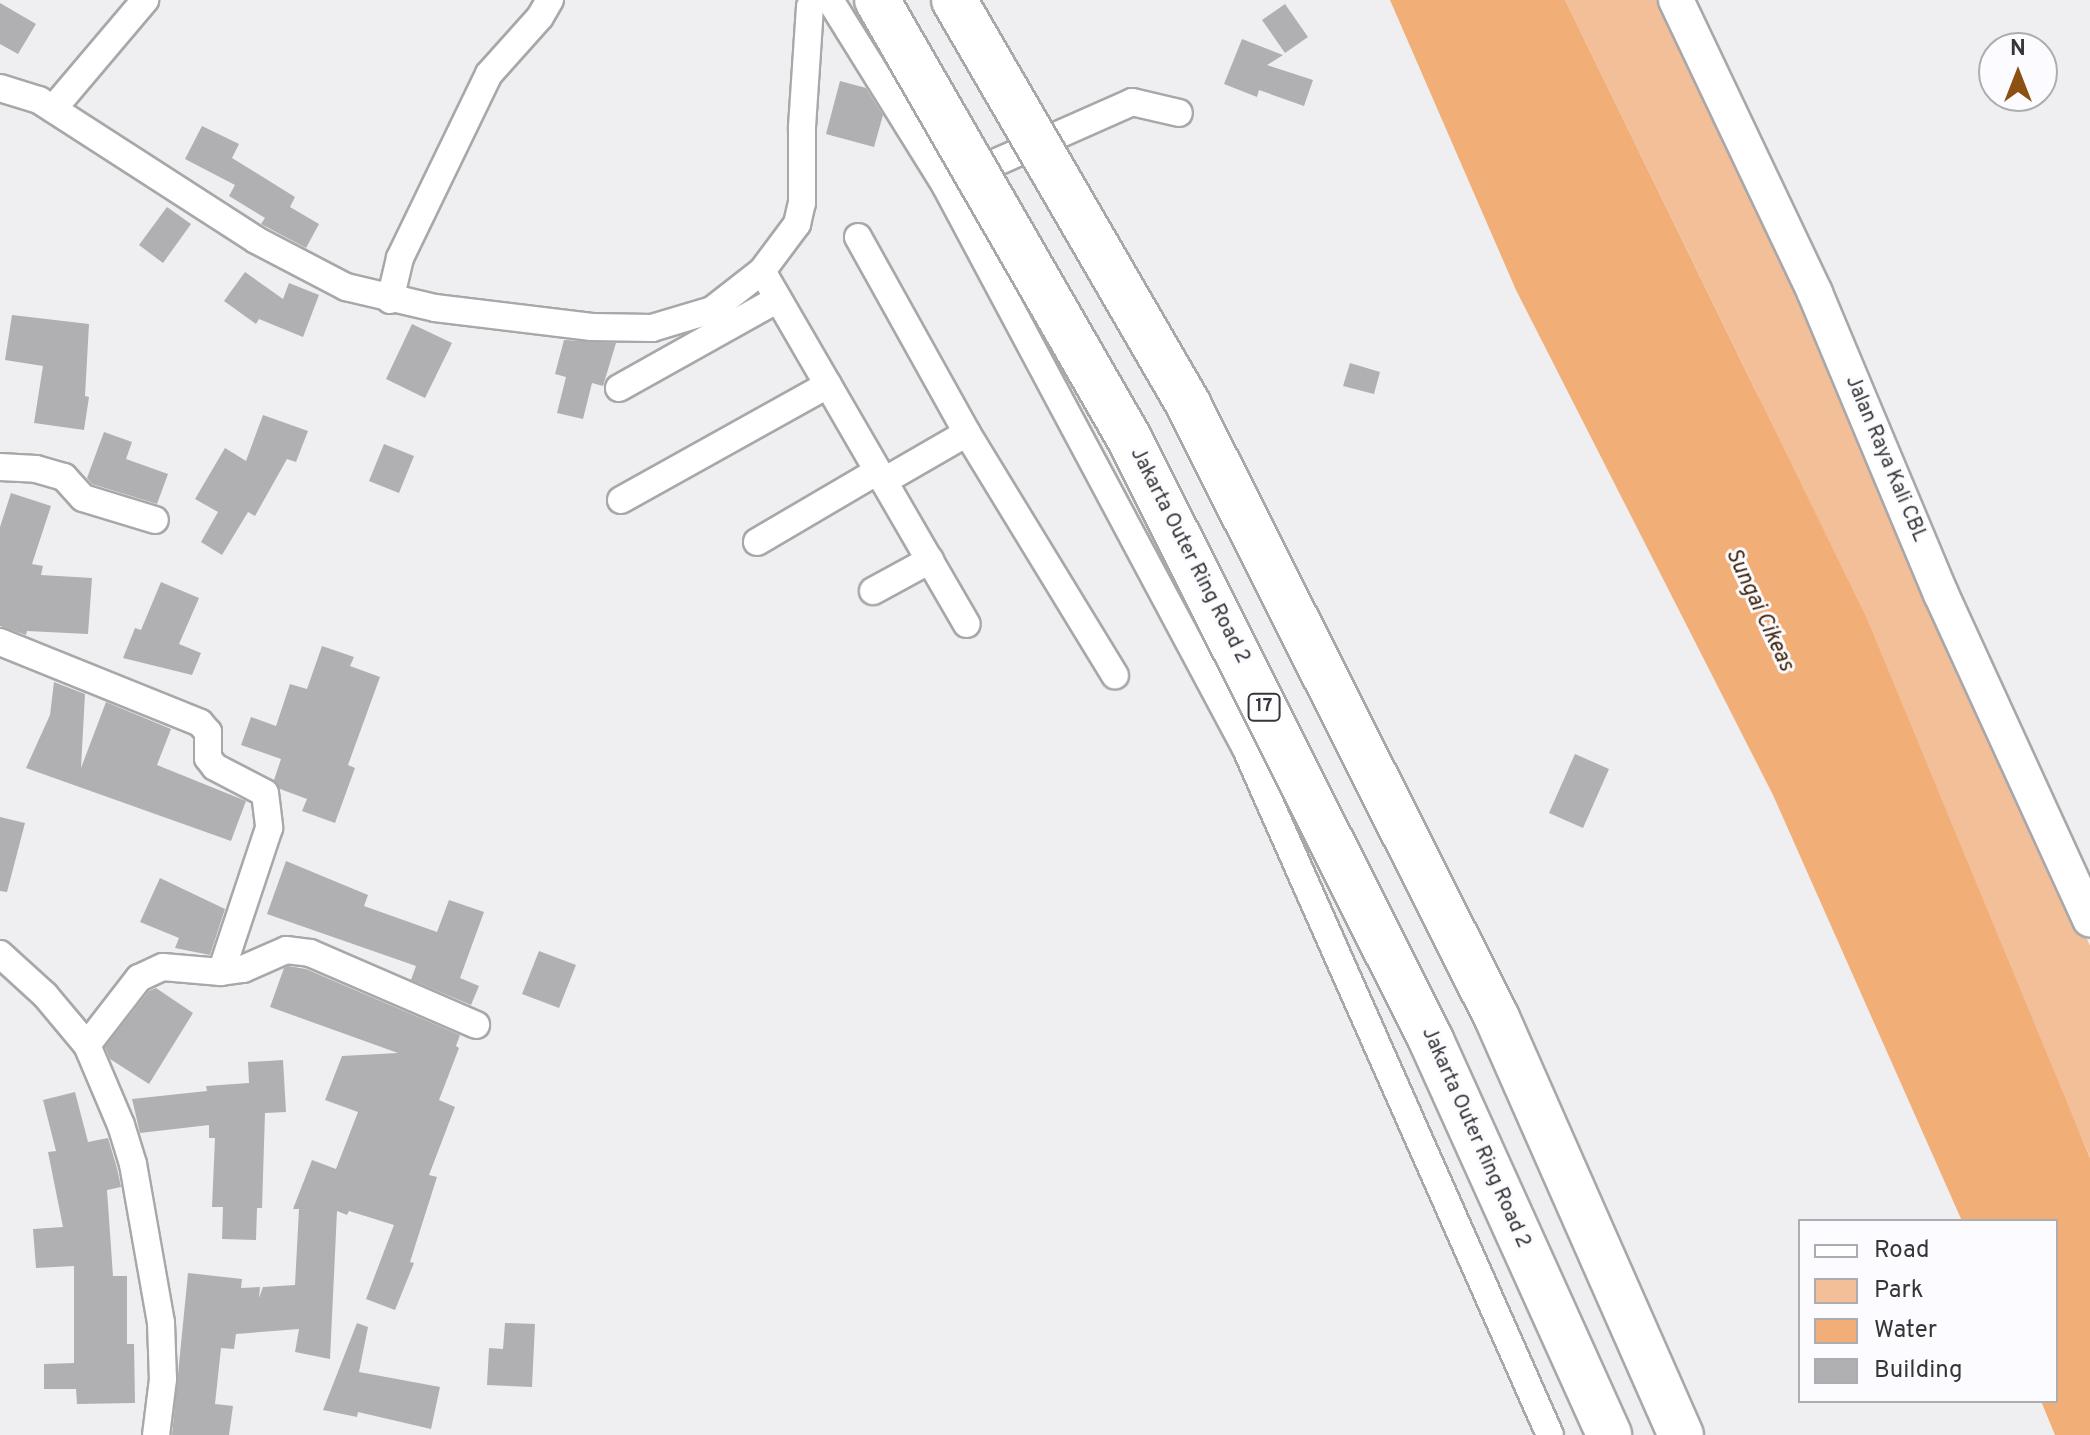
<!DOCTYPE html>
<html>
<head>
<meta charset="utf-8">
<style>
	body { margin:0 }
	#map { position:relative; width:2090px; height:1435px; overflow:hidden; background:#efeef1; font-family:Overpass,sans-serif }
	div>[style] { position:absolute }
	.green>* { inset:0; background:#f2bf99 }
	.water>* { inset:0; background:#f2ae77 }
	.building>* { inset:0; background:#b0b0b3 }
	.roads { filter:drop-shadow(2px 0 #a8a7aa) drop-shadow(-2px 0 #a8a7aa) drop-shadow(0 2px #a8a7aa) drop-shadow(0 -2px #a8a7aa) }
	.minor>* { height:26px; margin:-13px; padding:0 13px; transform-origin:13px; border-radius:13px; background:#fff }
	.tertiary>* { height:34px; margin:-17px; padding:0 17px; transform-origin:17px; border-radius:17px; background:#fff }
	.bridges { filter:drop-shadow(2px 0 #a8a7aa) drop-shadow(-2px 0 #a8a7aa) drop-shadow(0 2px #a8a7aa) drop-shadow(0 -2px #a8a7aa) }
	.motorway-bridge>* { height:44px; margin:-22px; padding:0 22px; transform-origin:22px; border-radius:22px; background:#fff }
	span { translate:-50% -50%; white-space:nowrap; text-align:center; line-height:1.15; -webkit-text-stroke:6px #fcfbff; paint-order:stroke }
	.shield-label span { padding:2px 6px; background:#fcfbff; border:2px solid; border-radius:6px; -webkit-text-stroke-width:0 }
	.shield-label { font-size:18px; color:#363637; font-weight:700 }
	.street-label { font-size:20px; color:#363637 }
	.water-label { font-size:22px; color:#3f240b; font-style:italic }
	.legend { position:absolute; left:1798px; top:1219px; width:260px; height:184px; box-sizing:border-box; background:#fcfbff; border:2px solid #adacaf; margin:0; padding:10px 14px; list-style:none; font-size:24px; color:#363637 }
	.legend li { display:flex; align-items:center; gap:16px; height:40px }
	.legend b { width:40px; border:2px solid #adacaf }
	.north { position:absolute; left:1978px; top:32px; width:80px; height:80px; box-sizing:border-box; background:#fcfbff; border:2px solid #adacaf; border-radius:50%; rotate:0deg; font-size:22px; font-weight:700; line-height:32px; text-align:center; color:#363637 }
	.north::after { content:''; display:block; margin:auto; width:28px; height:36px; background:#8d5013; clip-path:polygon(50% 0,100% 100%,50% 72%,0 100%) }
</style>
</head>
<body>
<div id="map">
	<div class="green">
		<div style="clip-path:polygon(1565px 0,1676px 0,1941px 594px,2090px 946px,2090px 1157px,1755px 389px)"></div>
	</div>
	<div class="water">
		<div style="clip-path:polygon(1390px 0,1565px 0,1867px 619px,2090px 1158px,2090px 1435px,2055px 1435px,2041px 1401px,2056px 1401px,2056px 1221px,1962px 1221px,1773px 795px,1516px 290px)"></div>
	</div>
	<div class="building">
		<div style="clip-path:polygon(0 3px,36px 24px,18px 54px,0 44px)"></div>
		<div style="clip-path:polygon(1285px 4px,1308px 37px,1285px 53px,1262px 20px)"></div>
		<div style="clip-path:polygon(1242px 39px,1283px 55px,1267px 65px,1313px 80px,1304px 106px,1259px 90px,1257px 97px,1224px 84px)"></div>
		<div style="clip-path:polygon(840px 81px,866px 88px,883px 115px,874px 147px,826px 134px)"></div>
		<div style="clip-path:polygon(202px 126px,239px 144px,232px 158px,295px 197px,290px 207px,319px 224px,306px 248px,261px 224px,265px 218px,229px 196px,235px 185px,185px 159px)"></div>
		<div style="clip-path:polygon(167px 207px,191px 224px,163px 263px,139px 245px)"></div>
		<div style="clip-path:polygon(245px 272px,283px 299px,289px 283px,319px 295px,303px 337px,259px 319px,256px 324px,224px 301px)"></div>
		<div style="clip-path:polygon(12px 315px,89px 324px,85px 396px,89px 397px,84px 430px,34px 423px,43px 366px,5px 360px)"></div>
		<div style="clip-path:polygon(412px 324px,452px 343px,425px 398px,386px 379px)"></div>
		<div style="clip-path:polygon(564px 340px,616px 343px,603px 386px,592px 383px,583px 419px,557px 413px,566px 377px,555px 374px)"></div>
		<div style="clip-path:polygon(1350px 363px,1380px 372px,1374px 394px,1343px 386px)"></div>
		<div style="clip-path:polygon(263px 415px,308px 431px,296px 462px,287px 459px,255px 516px,248px 512px,222px 555px,201px 542px,218px 512px,195px 499px,225px 448px,246px 461px)"></div>
		<div style="clip-path:polygon(104px 432px,132px 442px,126px 459px,168px 474px,157px 504px,92px 484px,87px 478px)"></div>
		<div style="clip-path:polygon(384px 444px,414px 456px,399px 493px,369px 481px)"></div>
		<div style="clip-path:polygon(11px 493px,51px 506px,32px 564px,43px 566px,41px 575px,92px 578px,88px 634px,27px 631px,26px 635px,0 626px,0 527px)"></div>
		<div style="clip-path:polygon(161px 582px,199px 598px,179px 644px,201px 653px,192px 675px,123px 658px,135px 628px,141px 630px)"></div>
		<div style="clip-path:polygon(322px 646px,354px 657px,350px 666px,380px 677px,348px 765px,355px 768px,335px 823px,302px 811px,307px 799px,280px 789px,274px 780px,281px 759px,241px 745px,251px 717px,276px 726px,290px 684px,307px 689px)"></div>
		<div style="clip-path:polygon(54px 682px,85px 694px,81px 768px,106px 702px,171px 729px,157px 765px,246px 801px,231px 841px,26px 768px,50px 715px)"></div>
		<div style="clip-path:polygon(1575px 754px,1609px 769px,1583px 828px,1549px 813px)"></div>
		<div style="clip-path:polygon(0 817px,25px 823px,7px 892px,0 891px)"></div>
		<div style="clip-path:polygon(286px 861px,368px 895px,364px 906px,437px 932px,449px 900px,484px 912px,460px 978px,479px 986px,471px 1005px,411px 980px,416px 966px,267px 914px)"></div>
		<div style="clip-path:polygon(160px 878px,225px 909px,210px 955px,175px 948px,179px 938px,140px 922px)"></div>
		<div style="clip-path:polygon(539px 951px,576px 965px,559px 1008px,522px 994px)"></div>
		<div style="clip-path:polygon(288px 966px,306px 969px,460px 1035px,456px 1046px,459px 1048px,439px 1100px,455px 1107px,429px 1175px,437px 1177px,410px 1262px,414px 1263px,395px 1310px,366px 1299px,394px 1225px,349px 1211px,347px 1215px,337px 1211px,330px 1359px,295px 1352px,299px 1329px,236px 1334px,234px 1349px,221px 1348px,215px 1404px,233px 1406px,229px 1435px,172px 1435px,188px 1273px,242px 1279px,241px 1288px,260px 1287px,259px 1298px,263px 1287px,295px 1285px,299px 1209px,293px 1209px,312px 1160px,336px 1169px,358px 1112px,325px 1100px,342px 1056px,398px 1053px,270px 1007px,284px 968px)"></div>
		<div style="clip-path:polygon(156px 988px,193px 1013px,149px 1084px,110px 1059px,105px 1047px,149px 991px)"></div>
		<div style="clip-path:polygon(283px 1060px,286px 1112px,265px 1113px,262px 1208px,257px 1208px,256px 1240px,222px 1239px,223px 1207px,212px 1207px,215px 1138px,209px 1138px,209px 1125px,140px 1133px,132px 1099px,207px 1091px,206px 1086px,249px 1083px,248px 1062px)"></div>
		<div style="clip-path:polygon(75px 1092px,88px 1142px,108px 1138px,117px 1168px,121px 1187px,107px 1190px,113px 1276px,127px 1276px,127px 1344px,134px 1344px,135px 1403px,77px 1404px,76px 1389px,44px 1389px,44px 1364px,74px 1363px,74px 1266px,36px 1268px,33px 1229px,63px 1227px,48px 1152px,56px 1151px,43px 1100px)"></div>
		<div style="clip-path:polygon(357px 1323px,368px 1327px,359px 1372px,440px 1387px,431px 1429px,358px 1412px,357px 1417px,323px 1410px)"></div>
		<div style="clip-path:polygon(505px 1323px,535px 1324px,532px 1387px,487px 1385px,489px 1348px,503px 1349px)"></div>
	</div>
	<div class="roads">
		<div class="minor">
			<div style="left:830px;top:0;width:218px;rotate:58.1deg"></div>
			<div style="left:945px;top:185px;width:639px;rotate:61.91deg"></div>
			<div style="left:1246px;top:749px;width:750px;rotate:66.1deg"></div>
			<div style="left:0;top:88px;width:41px;rotate:17.1deg"></div>
			<div style="left:39px;top:100px;width:258px;rotate:32.8deg"></div>
			<div style="left:256px;top:240px;width:102px;rotate:27.6deg"></div>
			<div style="left:346px;top:287px;width:91px;rotate:13.3deg"></div>
			<div style="left:435px;top:308px;width:158px;rotate:6.9deg"></div>
			<div style="left:592px;top:327px;width:60px;rotate:1deg"></div>
			<div style="left:652px;top:328px;width:63px;rotate:-16.7deg"></div>
			<div style="left:712px;top:310px;width:63px;rotate:-38deg"></div>
			<div style="left:762px;top:271px;width:59px;rotate:-53.3deg"></div>
			<div style="left:797px;top:224px;width:22px;rotate:-77deg"></div>
			<div style="left:802px;top:203px;width:76px;rotate:-90deg"></div>
			<div style="left:802px;top:127px;width:121px;rotate:-86.2deg"></div>
			<div style="left:53px;top:109px;width:143px;rotate:-49.8deg"></div>
			<div style="left:963px;top:177px;width:185px;rotate:-23.9deg"></div>
			<div style="left:1132px;top:102px;width:48px;rotate:13.2deg"></div>
			<div style="left:858px;top:237px;width:224px;rotate:60.9deg"></div>
			<div style="left:967px;top:433px;width:96px;rotate:150deg"></div>
			<div style="left:762px;top:271px;width:408px;rotate:59.9deg"></div>
			<div style="left:390px;top:300px;width:43px;rotate:-76.6deg"></div>
			<div style="left:400px;top:258px;width:204px;rotate:-64.2deg"></div>
			<div style="left:489px;top:74px;width:76px;rotate:-48.2deg"></div>
			<div style="left:540px;top:17px;width:20px;rotate:-60deg"></div>
			<div style="left:619px;top:388px;width:182px;rotate:-29.2deg"></div>
			<div style="left:967px;top:433px;width:284px;rotate:58.6deg"></div>
			<div style="left:0;top:467px;width:36px;rotate:3deg"></div>
			<div style="left:36px;top:469px;width:29px;rotate:16deg"></div>
			<div style="left:64px;top:477px;width:28px;rotate:48deg"></div>
			<div style="left:83px;top:498px;width:75px;rotate:17deg"></div>
			<div style="left:621px;top:500px;width:237px;rotate:-29.1deg"></div>
			<div style="left:757px;top:542px;width:140px;rotate:-30.4deg"></div>
			<div style="left:873px;top:591px;width:65px;rotate:-28.5deg"></div>
			<div style="left:0;top:642px;width:216px;rotate:22deg"></div>
			<div style="left:200px;top:723px;width:12px;rotate:48deg"></div>
			<div style="left:208px;top:732px;width:26px;rotate:90deg"></div>
			<div style="left:208px;top:758px;width:11px;rotate:52deg"></div>
			<div style="left:215px;top:767px;width:56px;rotate:27.5deg"></div>
			<div style="left:265px;top:793px;width:35px;rotate:83deg"></div>
			<div style="left:269px;top:828px;width:152px;rotate:108.4deg"></div>
			<div style="left:0;top:954px;width:61px;rotate:42.3deg"></div>
			<div style="left:45px;top:995px;width:65px;rotate:50deg"></div>
			<div style="left:87px;top:1045px;width:87px;rotate:67deg"></div>
			<div style="left:121px;top:1125px;width:41px;rotate:72.9deg"></div>
			<div style="left:133px;top:1164px;width:161px;rotate:80deg"></div>
			<div style="left:161px;top:1323px;width:56px;rotate:88deg"></div>
			<div style="left:163px;top:1379px;width:56px;rotate:97.1deg"></div>
			<div style="left:87px;top:1045px;width:85px;rotate:-52.2deg"></div>
			<div style="left:139px;top:978px;width:26px;rotate:-25deg"></div>
			<div style="left:163px;top:967px;width:58px;rotate:4.9deg"></div>
			<div style="left:221px;top:972px;width:22px;rotate:-8deg"></div>
			<div style="left:243px;top:969px;width:47px;rotate:-23.8deg"></div>
			<div style="left:286px;top:950px;width:24px;rotate:7deg"></div>
			<div style="left:310px;top:953px;width:181px;rotate:23.4deg"></div>
		</div>
		<div class="tertiary">
			<div style="left:1676px;top:0;width:324px;rotate:64.6deg"></div>
			<div style="left:1815px;top:293px;width:326px;rotate:67.3deg"></div>
			<div style="left:1941px;top:594px;width:358px;rotate:65.4deg"></div>
		</div>
	</div>
	<div class="bridges">
		<div class="motorway-bridge">
			<div style="left:877px;top:0;width:505px;rotate:60.09deg"></div>
			<div style="left:1129px;top:438px;width:674px;rotate:63.36deg"></div>
			<div style="left:1431px;top:1040px;width:433px;rotate:65.7deg"></div>
			<div style="left:954px;top:0;width:469px;rotate:59.9deg"></div>
			<div style="left:1189px;top:406px;width:685px;rotate:63.29deg"></div>
			<div style="left:1497px;top:1018px;width:456px;rotate:66.2deg"></div>
		</div>
	</div>
	<div class="shield-label">
		<span style="left:1264px;top:707px">17</span>
	</div>
	<div class="street-label">
		<span style="left:1885px;top:459px;rotate:67deg">Jalan Raya Kali CBL</span>
		<span style="left:1189px;top:556px;rotate:63deg">Jakarta Outer Ring Road 2</span>
		<span style="left:1475px;top:1138px;rotate:66deg">Jakarta Outer Ring Road 2</span>
	</div>
	<div class="water-label">
		<span style="left:1759px;top:610px;rotate:65deg">Sungai Cikeas</span>
	</div>
	<ul class="legend">
	<li><b style="height:10px;background:#fff"></b>Road</li>
	<li><b style="height:22px;background:#f2bf99"></b>Park</li>
	<li><b style="height:22px;background:#f2ae77"></b>Water</li>
	<li><b style="height:22px;background:#b0b0b3"></b>Building</li>
	</ul>
	<div class="north">N</div>
</div>
</body>
</html>
